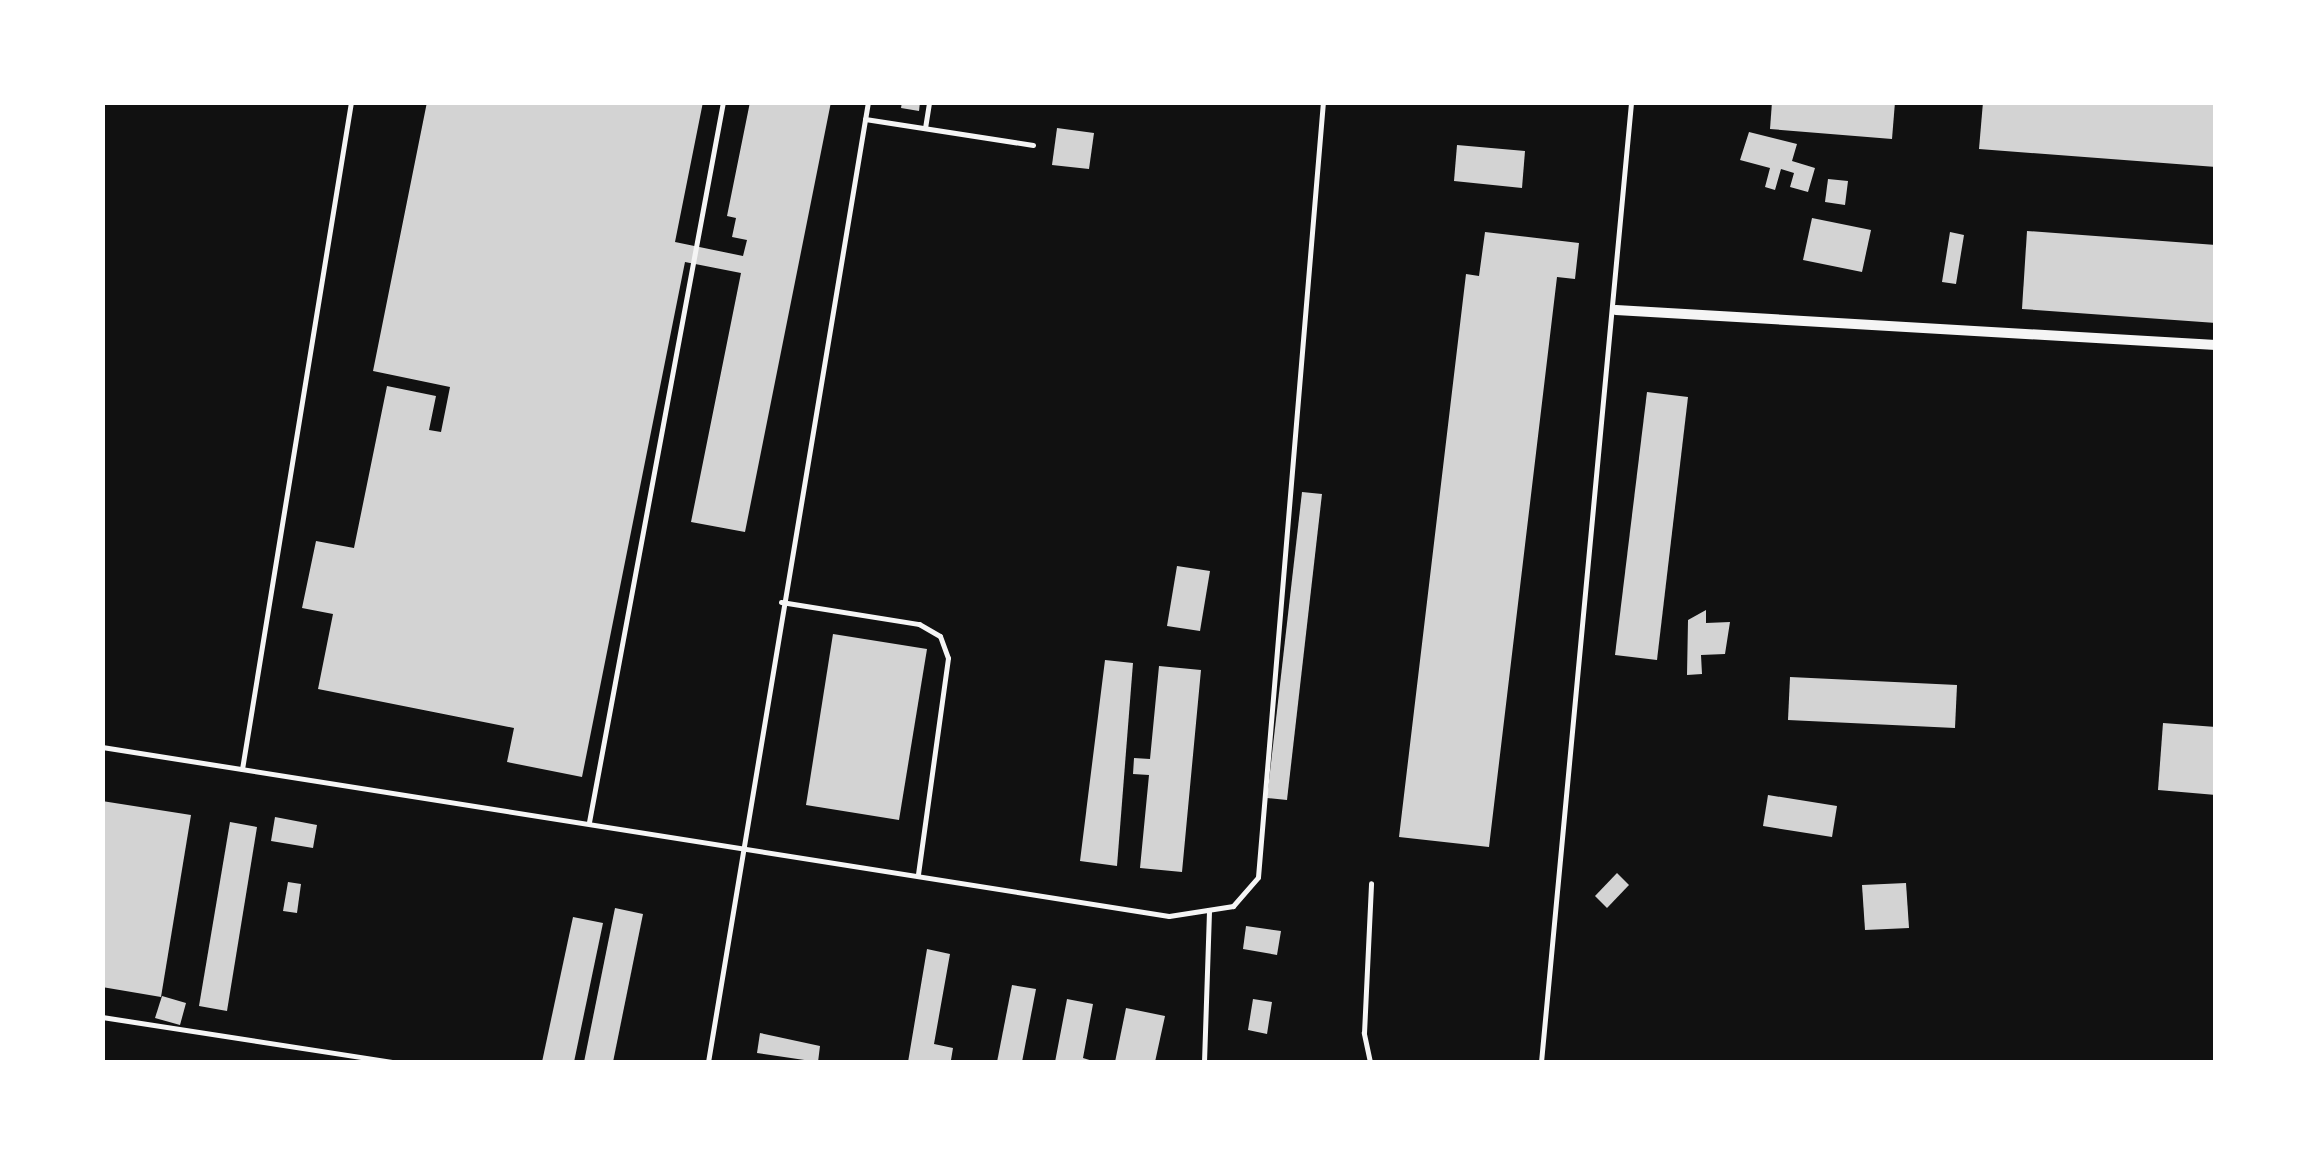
<!DOCTYPE html>
<html>
<head>
<meta charset="utf-8">
<style>
	body { margin:0 }
	#map { position:relative; width:2318px; height:1165px; overflow:hidden; background:#111; font-family:"Public Sans",sans-serif }
	div>[style] { position:absolute }
	.building>* { inset:0; background:#d3d3d3 }
	.service>* { height:5px; margin:-2.5px; padding:0 2.5px; transform-origin:2.5px; border-radius:2.5px; background:#f5f5f5 }
	.minor>* { height:10px; margin:-5px; padding:0 5px; transform-origin:5px; border-radius:5px; background:#f5f5f5 }
	span { translate:-50% -50%; white-space:nowrap; text-align:center; line-height:1.15; -webkit-text-stroke:10px #fff; paint-order:stroke }
	.frame { position:absolute; inset:0; border:105px solid #fff; pointer-events:none }
</style>
</head>
<body>
<div id="map">
	<div class="building">
		<div style="clip-path:polygon(427px 102px,703px 102px,675px 242px,743px 256px,747px 240px,732px 237px,736px 218px,727px 216px,750px 102px,831px 102px,745px 532px,691px 522px,741px 273px,685px 262px,582px 777px,507px 762px,514px 728px,318px 689px,333px 614px,302px 608px,316px 541px,354px 548px,387px 386px,436px 396px,429px 430px,441px 432px,450px 387px,373px 371px)"></div>
		<div style="clip-path:polygon(902px 102px,920px 102px,919px 111px,901px 108px)"></div>
		<div style="clip-path:polygon(1772px 102px,1895px 102px,1892px 139px,1770px 129px)"></div>
		<div style="clip-path:polygon(1983px 102px,2216px 102px,2216px 167px,1979px 149px)"></div>
		<div style="clip-path:polygon(1057px 128px,1094px 133px,1089px 169px,1052px 165px)"></div>
		<div style="clip-path:polygon(1749px 132px,1797px 144px,1792px 161px,1815px 168px,1808px 192px,1790px 187px,1794px 173px,1781px 169px,1775px 190px,1765px 187px,1770px 168px,1740px 160px)"></div>
		<div style="clip-path:polygon(1457px 145px,1525px 151px,1522px 188px,1454px 181px)"></div>
		<div style="clip-path:polygon(1828px 179px,1848px 181px,1845px 205px,1825px 202px)"></div>
		<div style="clip-path:polygon(1812px 218px,1871px 230px,1862px 272px,1803px 260px)"></div>
		<div style="clip-path:polygon(2027px 231px,2216px 245px,2216px 323px,2022px 309px)"></div>
		<div style="clip-path:polygon(1485px 232px,1579px 243px,1575px 279px,1557px 277px,1489px 847px,1399px 837px,1466px 274px,1479px 276px)"></div>
		<div style="clip-path:polygon(1950px 232px,1964px 235px,1956px 284px,1942px 282px)"></div>
		<div style="clip-path:polygon(1647px 392px,1688px 397px,1657px 660px,1615px 655px)"></div>
		<div style="clip-path:polygon(1302px 492px,1322px 494px,1287px 800px,1267px 798px)"></div>
		<div style="clip-path:polygon(1177px 566px,1210px 571px,1200px 631px,1167px 626px)"></div>
		<div style="clip-path:polygon(1706px 610px,1706px 623px,1730px 622px,1725px 654px,1701px 655px,1702px 674px,1687px 675px,1688px 620px)"></div>
		<div style="clip-path:polygon(833px 634px,927px 649px,899px 820px,806px 805px)"></div>
		<div style="clip-path:polygon(1105px 660px,1133px 663px,1117px 866px,1080px 861px)"></div>
		<div style="clip-path:polygon(1159px 666px,1201px 670px,1182px 872px,1140px 868px,1149px 775px,1133px 774px,1134px 758px,1150px 759px)"></div>
		<div style="clip-path:polygon(1790px 677px,1957px 685px,1955px 728px,1788px 720px)"></div>
		<div style="clip-path:polygon(2163px 723px,2216px 727px,2216px 795px,2158px 790px)"></div>
		<div style="clip-path:polygon(1768px 795px,1837px 806px,1832px 837px,1763px 826px)"></div>
		<div style="clip-path:polygon(102px 801px,191px 815px,161px 997px,102px 987px)"></div>
		<div style="clip-path:polygon(275px 817px,317px 825px,313px 848px,271px 841px)"></div>
		<div style="clip-path:polygon(230px 822px,257px 827px,227px 1011px,199px 1006px)"></div>
		<div style="clip-path:polygon(1617px 873px,1629px 885px,1607px 908px,1595px 896px)"></div>
		<div style="clip-path:polygon(288px 882px,301px 884px,297px 913px,283px 911px)"></div>
		<div style="clip-path:polygon(1906px 883px,1909px 928px,1865px 930px,1862px 885px)"></div>
		<div style="clip-path:polygon(615px 908px,643px 914px,613px 1062px,584px 1062px)"></div>
		<div style="clip-path:polygon(573px 917px,603px 923px,574px 1062px,542px 1062px)"></div>
		<div style="clip-path:polygon(1246px 926px,1281px 931px,1277px 955px,1243px 949px)"></div>
		<div style="clip-path:polygon(927px 949px,950px 954px,934px 1044px,953px 1048px,951px 1060px,908px 1062px)"></div>
		<div style="clip-path:polygon(1012px 985px,1036px 989px,1022px 1062px,997px 1062px)"></div>
		<div style="clip-path:polygon(162px 996px,186px 1003px,180px 1025px,155px 1018px)"></div>
		<div style="clip-path:polygon(1067px 999px,1093px 1004px,1083px 1058px,1096px 1062px,1055px 1062px)"></div>
		<div style="clip-path:polygon(1253px 999px,1272px 1002px,1267px 1034px,1248px 1030px)"></div>
		<div style="clip-path:polygon(1126px 1008px,1165px 1016px,1155px 1062px,1115px 1062px)"></div>
		<div style="clip-path:polygon(760px 1033px,820px 1046px,818px 1062px,757px 1053px)"></div>
	</div>
	<div class="service">
		<div style="left:865px;top:119px;width:170px;rotate:8.8deg"></div>
		<div style="left:925px;top:128px;width:26px;rotate:-81deg"></div>
		<div style="left:781px;top:602px;width:140px;rotate:9.1deg"></div>
		<div style="left:919px;top:624px;width:24px;rotate:30deg"></div>
		<div style="left:940px;top:636px;width:23px;rotate:70deg"></div>
		<div style="left:948px;top:658px;width:219px;rotate:97.9deg"></div>
		<div style="left:102px;top:747px;width:1080px;rotate:9deg"></div>
		<div style="left:1169px;top:916px;width:65px;rotate:-8.9deg"></div>
		<div style="left:1233px;top:906px;width:38px;rotate:-49deg"></div>
		<div style="left:1258px;top:877px;width:778px;rotate:-85.21deg"></div>
		<div style="left:242px;top:769px;width:676px;rotate:-80.72deg"></div>
		<div style="left:589px;top:822px;width:732px;rotate:-79.46deg"></div>
		<div style="left:102px;top:1017px;width:295px;rotate:8.8deg"></div>
		<div style="left:708px;top:1062px;width:973px;rotate:-80.54deg"></div>
		<div style="left:1204px;top:1062px;width:151px;rotate:-88.1deg"></div>
		<div style="left:1370px;top:1062px;width:30px;rotate:-102deg"></div>
		<div style="left:1364px;top:1033px;width:150px;rotate:-87.3deg"></div>
		<div style="left:1541px;top:1062px;width:964px;rotate:-84.64deg"></div>
	</div>
	<div class="minor">
		<div style="left:1616px;top:310px;width:601px;rotate:3.34deg"></div>
	</div>
	<div class="frame"></div>
</div>
</body>
</html>
